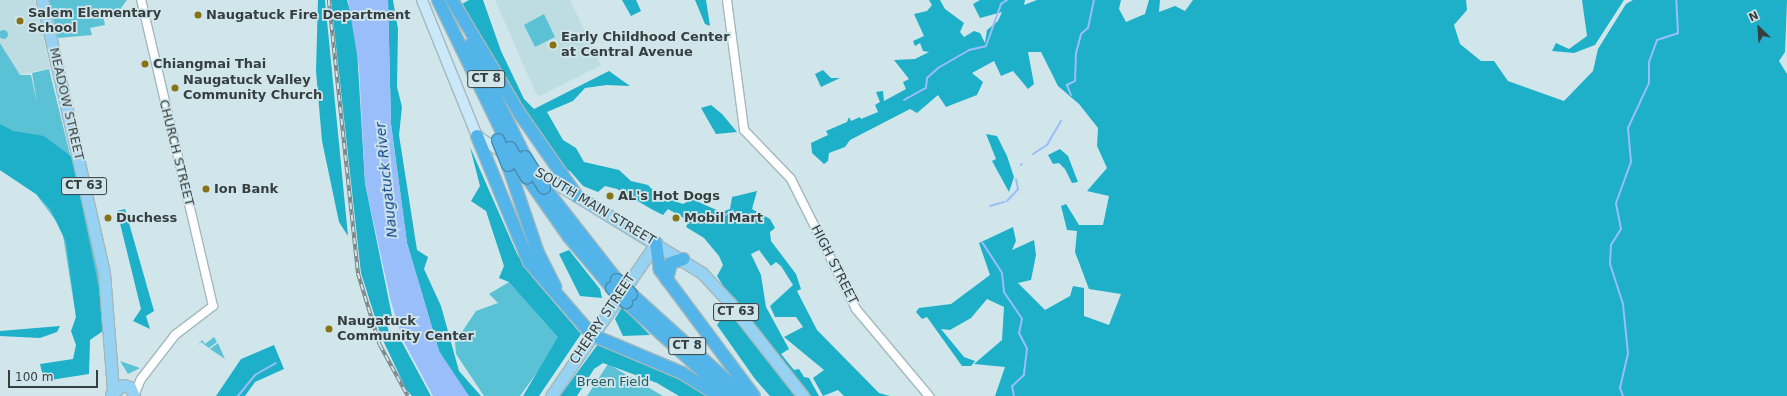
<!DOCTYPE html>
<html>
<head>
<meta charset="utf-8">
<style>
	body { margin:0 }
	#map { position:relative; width:1787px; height:396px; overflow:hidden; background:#d1e6eb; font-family:"DejaVu Sans",sans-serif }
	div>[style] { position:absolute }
	.built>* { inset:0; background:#bedde3 }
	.green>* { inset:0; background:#5bc2d6 }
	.round { border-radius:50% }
	.forest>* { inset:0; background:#1db0c8 }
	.water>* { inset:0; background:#99bef9 }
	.stream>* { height:2px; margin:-1px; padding:0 1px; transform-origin:1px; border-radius:1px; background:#99bef9 }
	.roads { filter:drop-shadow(1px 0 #a3b8bc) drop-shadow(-1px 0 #a3b8bc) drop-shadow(0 1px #a3b8bc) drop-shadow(0 -1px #a3b8bc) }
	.tertiary>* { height:8px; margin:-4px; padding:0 4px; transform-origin:4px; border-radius:4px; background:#fff }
	.secondary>* { height:10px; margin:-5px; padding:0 5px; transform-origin:5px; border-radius:5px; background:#cbe8f8 }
	.primary>* { height:11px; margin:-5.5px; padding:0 5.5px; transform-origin:5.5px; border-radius:5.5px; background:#97d2f2 }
	.motorway>* { height:12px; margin:-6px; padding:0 6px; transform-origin:6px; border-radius:6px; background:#52b4e9 }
	.rail>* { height:3.5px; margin-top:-1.75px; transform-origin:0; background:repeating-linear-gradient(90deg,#d1e6eb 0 6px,#778588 0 12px); box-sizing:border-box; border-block:1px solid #778588 }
	.bridges { filter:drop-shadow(1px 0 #488bae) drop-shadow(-1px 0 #488bae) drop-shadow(0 1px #488bae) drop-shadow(0 -1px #488bae) }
	.motorway-bridge>* { height:12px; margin:-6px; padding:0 6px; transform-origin:6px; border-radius:6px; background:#52b4e9 }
	.dots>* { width:11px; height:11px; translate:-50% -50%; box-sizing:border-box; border:2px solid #d1e6eb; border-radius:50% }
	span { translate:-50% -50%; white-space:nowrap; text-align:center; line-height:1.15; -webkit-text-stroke:3.5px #d1e6eb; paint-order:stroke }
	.shield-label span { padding:1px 3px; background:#d1e6eb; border:1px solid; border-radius:3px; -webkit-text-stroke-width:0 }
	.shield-label { font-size:12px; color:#353e40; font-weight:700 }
	.poi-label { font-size:13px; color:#353e40; font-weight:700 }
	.left { translate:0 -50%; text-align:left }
	.street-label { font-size:13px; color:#353e40 }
	.park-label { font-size:13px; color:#275d67 }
	.water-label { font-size:14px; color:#053e90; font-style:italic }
	.north { position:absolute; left:1739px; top:8px; width:40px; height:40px; -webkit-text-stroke:3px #d1e6eb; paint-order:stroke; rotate:335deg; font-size:11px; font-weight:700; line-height:16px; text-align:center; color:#353e40 }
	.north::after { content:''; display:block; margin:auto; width:14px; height:18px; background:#353e40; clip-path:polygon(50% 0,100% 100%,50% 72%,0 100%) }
	.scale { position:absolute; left:8px; top:370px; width:90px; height:18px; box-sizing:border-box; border:2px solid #353e40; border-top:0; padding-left:5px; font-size:12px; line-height:14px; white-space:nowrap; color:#353e40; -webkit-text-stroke:3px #d1e6eb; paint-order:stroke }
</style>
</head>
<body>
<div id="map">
	<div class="built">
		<div style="clip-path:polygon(0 0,35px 0,50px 68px,20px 75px,0 43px)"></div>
		<div style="clip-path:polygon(495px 0,570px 0,601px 65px,540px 96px,536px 94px)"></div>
	</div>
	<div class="green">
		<div style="clip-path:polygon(49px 0,127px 0,119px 11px,103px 15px,105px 25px,90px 28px,92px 35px,58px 38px)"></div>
		<div style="clip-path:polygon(544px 14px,555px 37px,535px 47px,524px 25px)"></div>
		<div class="round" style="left:-1.5px;top:29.5px;width:9px;height:9px"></div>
		<div style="clip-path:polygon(0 43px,20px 75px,31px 75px,37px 103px,32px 73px,49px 69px,101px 281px,102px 307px,76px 317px,62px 229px,36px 194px,0 170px)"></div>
		<div style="clip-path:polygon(509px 282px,564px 335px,520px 396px,484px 396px,456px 354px,455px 342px,476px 311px,498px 303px,489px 294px)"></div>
		<div style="clip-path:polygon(214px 337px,217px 342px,209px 348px,201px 342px,197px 346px,202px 340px,205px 344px)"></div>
		<div style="clip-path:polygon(218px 343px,225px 359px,210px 349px)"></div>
		<div style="clip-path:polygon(120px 361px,140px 368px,128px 374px)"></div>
		<div style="clip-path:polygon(608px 364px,663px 396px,587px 396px)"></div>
	</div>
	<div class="forest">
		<div style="clip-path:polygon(318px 0,325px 0,348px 236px,339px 222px,322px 141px,316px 71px)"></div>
		<div style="clip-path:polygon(331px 0,347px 0,356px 33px,365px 183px,392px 316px,385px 319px,389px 332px,397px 333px,431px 396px,412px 396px,406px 389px,381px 336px,361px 273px)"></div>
		<div style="clip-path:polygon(388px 0,393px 0,398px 29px,397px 87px,402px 107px,399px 135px,417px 250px,428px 257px,424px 269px,441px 306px,459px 371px,481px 396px,469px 396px,461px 388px,439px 351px,407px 243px,391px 124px)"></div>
		<div style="clip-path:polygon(469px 0,483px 0,501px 51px,524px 99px,534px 109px,609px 71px,630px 86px,607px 85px,585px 88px,573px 101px,547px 112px,563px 140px,576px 148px,584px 162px,619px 170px,631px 181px,648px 185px,659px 196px,683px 204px,692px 199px,721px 212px,730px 209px,732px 197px,757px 191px,752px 209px,770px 219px,775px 228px,770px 232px,771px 241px,796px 274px,801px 289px,797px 291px,817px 330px,879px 393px,890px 396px,844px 396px,838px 390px,823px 396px,813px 378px,824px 370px,784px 337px,803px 327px,796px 317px,775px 317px,770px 306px,793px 285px,781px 266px,776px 262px,771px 266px,759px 250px,751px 254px,761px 275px,766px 307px,789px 349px,781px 354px,794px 370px,799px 369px,804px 377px,809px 378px,819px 396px,811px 396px,727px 292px,717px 276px,723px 265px,719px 256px,704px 238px,686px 227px,689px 221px,668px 209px,663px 215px,653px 210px,617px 189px,605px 186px,598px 192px,583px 186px,570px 171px,560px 167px,472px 23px,462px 4px)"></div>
		<div style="clip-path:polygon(622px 0,636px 0,641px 11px,631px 16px)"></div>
		<div style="clip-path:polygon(695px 0,706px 0,710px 26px,705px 24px)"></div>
		<div style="clip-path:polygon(929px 0,940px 0,945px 9px,964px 23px,960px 32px,964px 37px,974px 31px,980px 33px,985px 43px,987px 30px,998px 21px,1002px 12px,980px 18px,973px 4px,980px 0,1025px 0,1024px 5px,1037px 0,1121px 0,1119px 9px,1126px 22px,1145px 14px,1149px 0,1160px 0,1159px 12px,1175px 6px,1185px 11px,1193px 0,1466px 0,1467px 10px,1454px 25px,1460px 44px,1481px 61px,1494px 61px,1508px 81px,1564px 101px,1593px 71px,1598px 49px,1626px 4px,1633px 0,1787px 0,1785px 52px,1779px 61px,1787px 74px,1787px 396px,995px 396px,1005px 367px,974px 364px,1002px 340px,1004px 307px,987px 299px,971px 318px,950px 330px,941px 329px,964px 357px,975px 361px,971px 366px,962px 366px,927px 317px,922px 319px,916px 312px,919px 308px,951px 304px,990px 275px,979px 243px,1013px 227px,1016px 241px,1012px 250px,1034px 240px,1036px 255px,1031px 280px,1018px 283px,1045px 310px,1070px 296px,1073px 286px,1084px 288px,1084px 316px,1109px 325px,1121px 294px,1089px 289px,1075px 252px,1077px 231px,1067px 230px,1061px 206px,1066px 204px,1079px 225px,1103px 225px,1109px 196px,1087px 191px,1107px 168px,1097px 146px,1098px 128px,1079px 104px,1058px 86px,1041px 52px,1028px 52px,1034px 84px,1028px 89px,1013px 71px,1001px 76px,994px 61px,972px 73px,983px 82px,977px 95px,946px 107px,938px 95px,917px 113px,910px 109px,850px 140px,845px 147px,829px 153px,828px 161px,824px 164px,812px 153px,811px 143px,828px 135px,826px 131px,847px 122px,849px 117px,851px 121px,860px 117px,861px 119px,878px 112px,875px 105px,880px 102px,876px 92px,883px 91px,884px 101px,906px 89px,903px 82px,909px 79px,894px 60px,915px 59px,929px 52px,923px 51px,920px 43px,915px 46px,913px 41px,924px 36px,914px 14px,927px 11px,932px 5px)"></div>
		<div style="clip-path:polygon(1582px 0,1624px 0,1595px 45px,1574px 53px,1552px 51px,1556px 43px,1569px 49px,1587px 36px)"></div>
		<div style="clip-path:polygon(823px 70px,831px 78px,840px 78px,821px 87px,815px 74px)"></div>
		<div style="clip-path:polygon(711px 105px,722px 114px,737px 132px,716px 134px,701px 108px)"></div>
		<div style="clip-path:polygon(0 124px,13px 131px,44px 136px,72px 157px,103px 308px,103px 331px,90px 340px,89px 374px,44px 381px,40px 364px,73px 359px,76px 345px,71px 331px,76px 317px,66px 242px,50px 209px,36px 194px,0 170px)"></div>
		<div style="clip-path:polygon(986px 134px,997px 136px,1007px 156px,1014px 177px,1009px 192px,992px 161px,996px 159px)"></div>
		<div style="clip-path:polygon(470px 147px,517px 254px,533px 278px,581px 334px,539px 396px,523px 396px,558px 337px,509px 282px,499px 278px,504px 266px,486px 211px,471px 201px,480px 186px)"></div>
		<div style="clip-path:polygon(1060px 149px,1068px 156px,1078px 182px,1072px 183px,1065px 169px,1059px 163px,1053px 164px,1048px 155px)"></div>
		<div style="clip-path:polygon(125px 209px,154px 311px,146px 316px,150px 329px,133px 321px,141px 309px,117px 211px)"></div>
		<div style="clip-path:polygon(569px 250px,600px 289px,602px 298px,580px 296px,559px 254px)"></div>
		<div style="clip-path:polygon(622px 307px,650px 335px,623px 336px,615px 319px)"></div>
		<div style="clip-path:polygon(726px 312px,737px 322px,796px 396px,770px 396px,755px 379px,717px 325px)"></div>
		<div style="clip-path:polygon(60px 326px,57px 332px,40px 338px,0 336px,0 331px)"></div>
		<div style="clip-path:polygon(598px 344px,667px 370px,711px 396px,679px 396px,657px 383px,603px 363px,594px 369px,577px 396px,560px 396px)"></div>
		<div style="clip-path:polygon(274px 345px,284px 369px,255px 382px,245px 396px,216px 396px,241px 359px)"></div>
	</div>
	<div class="water">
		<div style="clip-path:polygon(348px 0,388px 0,391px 124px,407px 243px,439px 351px,469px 396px,433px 396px,403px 340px,391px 302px,365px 183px,359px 67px)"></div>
	</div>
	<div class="stream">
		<div style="left:1071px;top:95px;width:11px;rotate:-112deg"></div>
		<div style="left:1067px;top:85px;width:9px;rotate:-27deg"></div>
		<div style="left:1075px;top:81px;width:28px;rotate:-88deg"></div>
		<div style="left:1076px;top:53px;width:20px;rotate:-75deg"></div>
		<div style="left:1081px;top:34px;width:9px;rotate:-41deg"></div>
		<div style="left:1088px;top:28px;width:29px;rotate:-78deg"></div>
		<div style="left:904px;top:100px;width:25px;rotate:-29deg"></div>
		<div style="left:926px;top:88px;width:10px;rotate:-84deg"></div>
		<div style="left:927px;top:78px;width:15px;rotate:-42deg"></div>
		<div style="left:938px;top:68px;width:36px;rotate:-30deg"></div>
		<div style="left:969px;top:50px;width:17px;rotate:-13deg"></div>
		<div style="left:986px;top:46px;width:45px;rotate:-70.3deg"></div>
		<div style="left:1001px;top:4px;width:7px;rotate:-34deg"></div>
		<div style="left:1033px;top:154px;width:17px;rotate:-33deg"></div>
		<div style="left:1047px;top:145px;width:28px;rotate:-60deg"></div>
		<div style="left:1021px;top:165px;width:1px;rotate:-45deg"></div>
		<div style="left:1007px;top:201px;width:16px;rotate:-47deg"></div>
		<div style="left:1018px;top:189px;width:10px;rotate:-101deg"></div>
		<div style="left:990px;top:206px;width:15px;rotate:-16deg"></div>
		<div style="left:702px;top:222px;width:12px"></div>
		<div style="left:714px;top:222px;width:22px;rotate:-32deg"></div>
		<div style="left:982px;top:242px;width:37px;rotate:57deg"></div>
		<div style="left:1002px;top:273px;width:19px;rotate:84deg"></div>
		<div style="left:1004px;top:292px;width:32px;rotate:56deg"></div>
		<div style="left:1022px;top:319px;width:14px;rotate:102deg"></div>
		<div style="left:1019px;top:333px;width:18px;rotate:63deg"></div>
		<div style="left:1027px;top:349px;width:26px;rotate:97deg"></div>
		<div style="left:1024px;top:375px;width:16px;rotate:137deg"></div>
		<div style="left:1012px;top:386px;width:10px;rotate:79deg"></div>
		<div style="left:387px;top:325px;width:13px;rotate:-18deg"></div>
		<div style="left:238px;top:396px;width:27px;rotate:-51deg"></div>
		<div style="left:255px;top:375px;width:24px;rotate:-30deg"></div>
		<div style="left:1623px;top:396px;width:9px;rotate:-111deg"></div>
		<div style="left:1620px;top:388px;width:35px;rotate:-77deg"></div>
		<div style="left:1628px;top:354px;width:50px;rotate:-95.7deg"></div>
		<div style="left:1623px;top:304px;width:42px;rotate:-108deg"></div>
		<div style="left:1610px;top:264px;width:19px;rotate:-87deg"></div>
		<div style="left:1611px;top:245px;width:19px;rotate:-58deg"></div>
		<div style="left:1621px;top:229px;width:26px;rotate:-101deg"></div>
		<div style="left:1616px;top:203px;width:44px;rotate:-69.9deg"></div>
		<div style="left:1631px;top:162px;width:34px;rotate:-95deg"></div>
		<div style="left:1628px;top:128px;width:50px;rotate:-65deg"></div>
		<div style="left:1649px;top:83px;width:21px;rotate:-90deg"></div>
		<div style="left:1649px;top:62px;width:23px;rotate:-70deg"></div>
		<div style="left:1657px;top:40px;width:22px;rotate:-18deg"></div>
		<div style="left:1678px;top:33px;width:33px;rotate:-93deg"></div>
	</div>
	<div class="roads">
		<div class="tertiary">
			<div style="left:727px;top:0;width:131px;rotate:82.5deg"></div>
			<div style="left:744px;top:130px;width:68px;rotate:46.2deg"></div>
			<div style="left:791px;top:179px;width:145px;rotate:63.4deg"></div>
			<div style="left:856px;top:309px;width:114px;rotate:50deg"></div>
			<div style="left:134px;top:396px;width:18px;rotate:-68deg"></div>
			<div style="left:141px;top:379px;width:56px;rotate:-52.3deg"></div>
			<div style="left:175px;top:335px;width:48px;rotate:-37.3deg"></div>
			<div style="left:213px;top:306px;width:314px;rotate:-103.2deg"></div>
		</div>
		<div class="secondary">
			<div style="left:422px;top:0;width:147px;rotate:68deg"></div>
			<div style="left:477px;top:136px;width:33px;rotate:33deg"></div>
			<div style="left:534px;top:171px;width:49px;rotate:30.8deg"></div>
		</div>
		<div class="primary">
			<div style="left:42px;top:0;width:280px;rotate:77.2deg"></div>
			<div style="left:104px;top:273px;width:117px;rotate:85.6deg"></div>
			<div style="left:577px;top:196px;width:147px;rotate:31.6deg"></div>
			<div style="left:702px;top:273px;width:41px;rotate:47deg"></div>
			<div style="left:730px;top:303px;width:118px;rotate:51.9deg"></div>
			<div style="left:111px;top:394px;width:15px;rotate:-37deg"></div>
			<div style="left:123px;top:385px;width:7px;rotate:16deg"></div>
			<div style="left:130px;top:387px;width:10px;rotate:66deg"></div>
			<div style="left:551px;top:396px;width:186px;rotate:-55.5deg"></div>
		</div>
		<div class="motorway">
			<div style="left:438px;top:0;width:165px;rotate:64.1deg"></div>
			<div style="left:452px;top:0;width:133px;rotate:59.2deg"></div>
			<div style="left:520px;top:114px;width:100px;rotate:55.2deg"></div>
			<div style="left:470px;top:45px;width:125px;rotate:63.8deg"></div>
			<div style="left:477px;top:136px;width:136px;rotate:67.6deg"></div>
			<div style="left:529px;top:262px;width:96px;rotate:49.2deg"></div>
			<div style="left:592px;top:335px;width:98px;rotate:22.9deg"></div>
			<div style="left:682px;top:373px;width:44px;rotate:31.9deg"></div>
			<div style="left:508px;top:165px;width:93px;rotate:71.2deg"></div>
			<div style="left:538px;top:253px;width:38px;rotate:63deg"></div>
			<div style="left:527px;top:177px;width:73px;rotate:55deg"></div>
			<div style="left:569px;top:237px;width:67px;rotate:49.9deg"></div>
			<div style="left:544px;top:187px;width:118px;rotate:51.9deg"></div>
			<div style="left:656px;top:243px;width:27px;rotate:82deg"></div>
			<div style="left:660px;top:270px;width:157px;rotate:53.3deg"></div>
			<div style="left:667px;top:280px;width:17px;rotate:-77deg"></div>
			<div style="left:671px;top:263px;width:13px;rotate:-18deg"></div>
			<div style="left:631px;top:294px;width:152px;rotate:42.1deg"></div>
			<div style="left:626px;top:302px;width:140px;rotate:42.1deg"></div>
		</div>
	</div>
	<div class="rail">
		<div style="left:329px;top:0;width:275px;rotate:83.9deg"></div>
		<div style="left:358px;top:273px;width:75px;rotate:73deg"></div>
		<div style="left:380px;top:345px;width:58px;rotate:61.2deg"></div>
	</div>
	<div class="bridges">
		<div class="motorway-bridge">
			<div style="left:498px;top:140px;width:27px;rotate:68deg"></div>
			<div style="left:510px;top:148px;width:34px;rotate:60deg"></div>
			<div style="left:525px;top:157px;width:36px;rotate:58deg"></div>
			<div style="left:617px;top:280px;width:20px;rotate:45deg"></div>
			<div style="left:612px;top:288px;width:20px;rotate:45deg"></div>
		</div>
	</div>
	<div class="dots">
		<div style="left:198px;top:15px;background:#877214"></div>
		<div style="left:20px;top:21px;background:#877214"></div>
		<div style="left:553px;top:45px;background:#877214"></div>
		<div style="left:145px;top:64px;background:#877214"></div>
		<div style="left:175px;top:88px;background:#877214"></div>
		<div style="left:206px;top:189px;background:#877214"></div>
		<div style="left:610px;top:196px;background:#877214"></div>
		<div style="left:108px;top:218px;background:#877214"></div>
		<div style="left:676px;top:218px;background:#877214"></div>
		<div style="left:329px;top:329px;background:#877214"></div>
	</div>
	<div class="shield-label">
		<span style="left:486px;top:79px">CT 8</span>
		<span style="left:84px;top:186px">CT 63</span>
		<span style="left:736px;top:312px">CT 63</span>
		<span style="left:687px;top:346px">CT 8</span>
	</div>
	<div class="poi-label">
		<span class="left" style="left:28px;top:21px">Salem Elementary<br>School</span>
		<span class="left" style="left:206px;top:15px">Naugatuck Fire Department</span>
		<span class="left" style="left:561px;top:45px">Early Childhood Center<br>at Central Avenue</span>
		<span class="left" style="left:153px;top:64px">Chiangmai Thai</span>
		<span class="left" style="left:183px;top:88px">Naugatuck Valley<br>Community Church</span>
		<span class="left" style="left:214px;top:189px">Ion Bank</span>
		<span class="left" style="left:618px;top:196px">AL's Hot Dogs</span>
		<span class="left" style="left:116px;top:218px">Duchess</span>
		<span class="left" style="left:684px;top:218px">Mobil Mart</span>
		<span class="left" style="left:337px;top:329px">Naugatuck<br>Community Center</span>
	</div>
	<div class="street-label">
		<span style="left:66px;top:104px;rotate:77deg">MEADOW STREET</span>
		<span style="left:176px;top:153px;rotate:76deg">CHURCH STREET</span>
		<span style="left:595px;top:207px;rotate:31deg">SOUTH MAIN STREET</span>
		<span style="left:834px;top:265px;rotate:63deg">HIGH STREET</span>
		<span style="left:603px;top:319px;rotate:-56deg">CHERRY STREET</span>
	</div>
	<div class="park-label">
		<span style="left:613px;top:382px">Breen Field</span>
	</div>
	<div class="water-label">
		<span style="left:386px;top:180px;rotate:-96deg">Naugatuck River</span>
	</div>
	<div class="north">N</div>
	<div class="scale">100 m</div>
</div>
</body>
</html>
